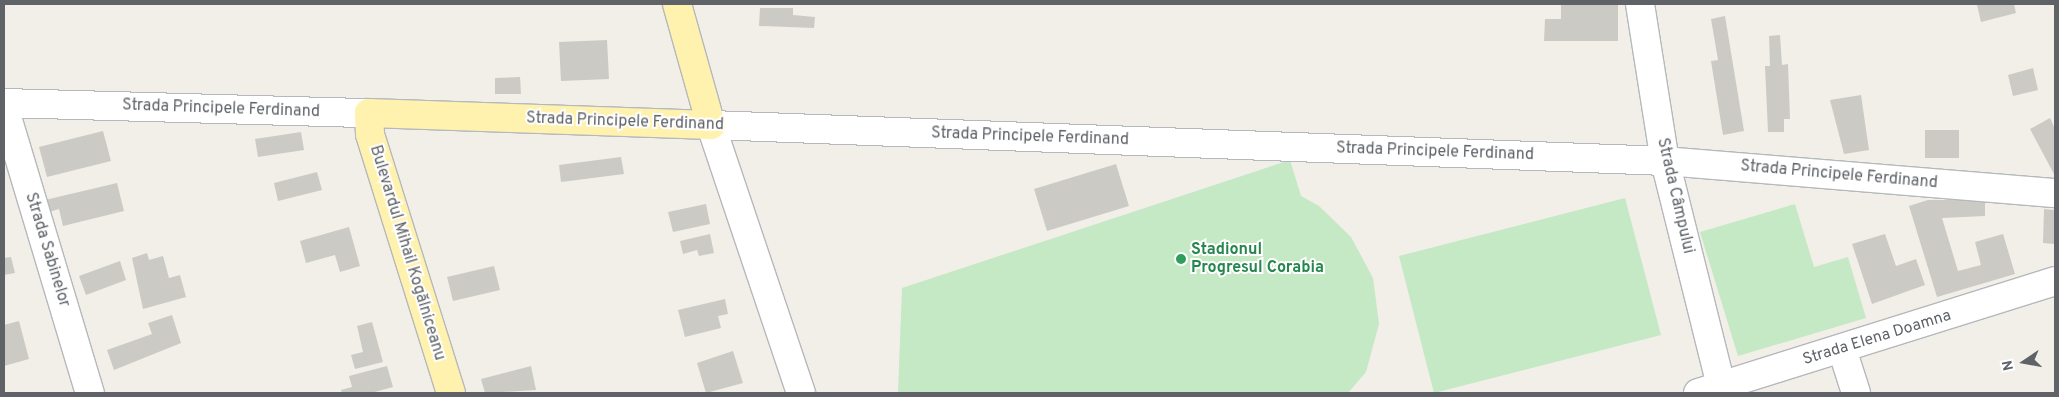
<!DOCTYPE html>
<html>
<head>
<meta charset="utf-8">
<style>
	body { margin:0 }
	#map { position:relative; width:2059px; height:397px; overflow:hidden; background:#f1efe8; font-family:Overpass,sans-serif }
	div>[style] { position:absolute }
	.green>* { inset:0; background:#c5e8c5 }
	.building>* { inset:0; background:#cccac5 }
	.roads { filter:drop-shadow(1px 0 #b5b8bc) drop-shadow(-1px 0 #b5b8bc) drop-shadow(0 1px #b5b8bc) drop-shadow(0 -1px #b5b8bc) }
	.minor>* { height:28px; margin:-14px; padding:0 14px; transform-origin:14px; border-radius:14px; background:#fff }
	.major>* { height:28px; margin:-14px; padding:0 14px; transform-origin:14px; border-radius:14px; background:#fff2af }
	.dots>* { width:14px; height:14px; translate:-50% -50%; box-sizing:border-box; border:2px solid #fff; border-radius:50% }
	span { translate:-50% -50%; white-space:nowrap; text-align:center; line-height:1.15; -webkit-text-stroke:4px #fff; paint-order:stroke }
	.street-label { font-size:16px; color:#5f6368 }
	.leisure-label { font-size:16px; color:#27864d; font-weight:700 }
	.left { translate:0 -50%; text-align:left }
	.frame { position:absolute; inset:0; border:5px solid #5f6368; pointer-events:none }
	.north { position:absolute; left:1999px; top:337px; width:50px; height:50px; -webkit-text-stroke:4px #fff; paint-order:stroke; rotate:258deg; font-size:14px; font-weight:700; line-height:20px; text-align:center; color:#5f6368 }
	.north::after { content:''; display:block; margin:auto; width:18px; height:22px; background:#5f6368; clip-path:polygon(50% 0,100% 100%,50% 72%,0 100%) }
</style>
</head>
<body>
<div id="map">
	<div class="green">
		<div style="clip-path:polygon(1290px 160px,1301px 196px,1319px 206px,1351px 237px,1373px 278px,1379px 324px,1366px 372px,1348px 393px,898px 393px,902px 288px)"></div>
		<div style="clip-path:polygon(1625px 198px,1661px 335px,1434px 393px,1399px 256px)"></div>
		<div style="clip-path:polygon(1795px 204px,1814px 267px,1848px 257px,1866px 318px,1738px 356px,1700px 232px)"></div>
	</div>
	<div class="building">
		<div style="clip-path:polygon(1561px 4px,1618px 4px,1618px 41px,1544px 41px,1545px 19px,1561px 19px)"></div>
		<div style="clip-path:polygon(2014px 4px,2016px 13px,1981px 22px,1977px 5px)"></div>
		<div style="clip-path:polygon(760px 8px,793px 8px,793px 15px,815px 17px,814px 28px,759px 26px)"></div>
		<div style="clip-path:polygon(1725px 16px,1744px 131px,1723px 135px,1711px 61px,1718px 60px,1711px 19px)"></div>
		<div style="clip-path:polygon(1780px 35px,1782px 65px,1788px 64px,1790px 119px,1784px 119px,1784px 132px,1768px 132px,1765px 66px,1770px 66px,1769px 36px)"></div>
		<div style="clip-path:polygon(607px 40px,609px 79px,561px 81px,559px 42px)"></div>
		<div style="clip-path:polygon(2033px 68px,2038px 90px,2013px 96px,2008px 75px)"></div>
		<div style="clip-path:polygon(520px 77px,521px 94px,495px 94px,495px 78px)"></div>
		<div style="clip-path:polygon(1861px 95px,1869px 150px,1844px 154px,1830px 100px)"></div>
		<div style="clip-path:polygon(2050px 118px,2055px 129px,2055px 176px,2030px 129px)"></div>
		<div style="clip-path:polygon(1925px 130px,1959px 130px,1959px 158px,1925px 158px)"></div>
		<div style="clip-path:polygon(103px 131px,111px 161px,47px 177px,39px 147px)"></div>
		<div style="clip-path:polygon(301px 132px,304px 150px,258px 157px,255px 139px)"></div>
		<div style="clip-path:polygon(621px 157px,624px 174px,561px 182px,559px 165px)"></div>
		<div style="clip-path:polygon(1116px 164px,1129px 206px,1047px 231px,1034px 189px)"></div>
		<div style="clip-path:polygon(317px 172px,322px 190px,278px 201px,274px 183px)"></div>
		<div style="clip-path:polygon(117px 183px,124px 211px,63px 226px,59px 209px,49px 212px,45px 200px)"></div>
		<div style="clip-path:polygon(1928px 200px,1985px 200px,1985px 216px,1942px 218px,1958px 271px,1981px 265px,1975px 242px,2003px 234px,2015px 274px,1937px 297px,1909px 206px)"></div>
		<div style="clip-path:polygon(706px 204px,710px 224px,673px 232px,668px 212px)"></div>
		<div style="clip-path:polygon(2044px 209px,2055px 210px,2055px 244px,2043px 243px)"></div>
		<div style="clip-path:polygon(349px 227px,360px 266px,340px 272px,335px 255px,306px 263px,300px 241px)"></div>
		<div style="clip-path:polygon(710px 234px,714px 253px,699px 256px,697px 250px,683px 254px,680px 241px)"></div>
		<div style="clip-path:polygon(1885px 234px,1896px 266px,1916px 259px,1925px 285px,1872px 304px,1852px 244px)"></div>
		<div style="clip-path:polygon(147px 253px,149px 260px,163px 256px,169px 278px,180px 275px,186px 297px,143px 309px,132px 258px)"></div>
		<div style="clip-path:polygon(11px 257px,15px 273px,4px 275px,4px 258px)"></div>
		<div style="clip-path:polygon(120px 261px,126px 280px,86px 295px,79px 276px)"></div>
		<div style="clip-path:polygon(494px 266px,500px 290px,453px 301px,447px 277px)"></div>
		<div style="clip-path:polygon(725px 299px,728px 314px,718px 316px,721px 328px,685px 337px,678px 310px)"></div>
		<div style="clip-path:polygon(172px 315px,181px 343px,114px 370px,107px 350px,152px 334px,148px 323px)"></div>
		<div style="clip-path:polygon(19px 321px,29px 359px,4px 366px,4px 325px)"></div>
		<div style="clip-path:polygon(372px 322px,383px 362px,355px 369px,351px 355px,363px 352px,357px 326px)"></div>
		<div style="clip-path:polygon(733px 351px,743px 383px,706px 393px,697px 363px)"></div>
		<div style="clip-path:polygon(387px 366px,393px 387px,371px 393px,342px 393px,341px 390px,352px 387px,349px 376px)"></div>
		<div style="clip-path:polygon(531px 366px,536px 390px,485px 393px,481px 379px)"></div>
	</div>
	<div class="roads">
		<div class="minor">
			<div style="left:1640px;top:4px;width:159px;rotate:81deg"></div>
			<div style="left:1665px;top:161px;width:232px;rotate:76deg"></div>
			<div style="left:4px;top:103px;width:365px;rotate:1.6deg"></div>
			<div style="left:4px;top:107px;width:299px;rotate:73.3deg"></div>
			<div style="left:1842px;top:349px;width:46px;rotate:72.3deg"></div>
			<div style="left:801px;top:393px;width:283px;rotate:-108.6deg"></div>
			<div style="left:711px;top:125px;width:955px;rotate:2.16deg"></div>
			<div style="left:1665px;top:161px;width:391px;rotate:4.7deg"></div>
			<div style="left:1698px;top:393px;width:374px;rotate:-17.4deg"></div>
		</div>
		<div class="major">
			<div style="left:451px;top:393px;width:271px;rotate:-107.4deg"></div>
			<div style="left:370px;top:134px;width:21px;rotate:-93deg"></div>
			<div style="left:369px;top:113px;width:342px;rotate:2deg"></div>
			<div style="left:711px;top:125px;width:126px;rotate:-105.7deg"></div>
		</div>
	</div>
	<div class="dots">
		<div style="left:1181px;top:259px;background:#2e9e5b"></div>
	</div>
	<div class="street-label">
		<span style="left:221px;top:109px;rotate:2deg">Strada Principele Ferdinand</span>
		<span style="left:625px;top:122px;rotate:2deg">Strada Principele Ferdinand</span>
		<span style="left:1030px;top:137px;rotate:2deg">Strada Principele Ferdinand</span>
		<span style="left:1435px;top:152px;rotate:2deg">Strada Principele Ferdinand</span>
		<span style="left:1839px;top:175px;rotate:5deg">Strada Principele Ferdinand</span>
		<span style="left:1675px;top:196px;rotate:77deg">Strada Câmpului</span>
		<span style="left:47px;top:250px;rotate:73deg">Strada Sabinelor</span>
		<span style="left:407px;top:253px;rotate:73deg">Bulevardul Mihail Kogălniceanu</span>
		<span style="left:1877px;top:338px;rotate:-17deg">Strada Elena Doamna</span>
	</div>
	<div class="leisure-label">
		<span class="left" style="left:1191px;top:259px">Stadionul<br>Progresul Corabia</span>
	</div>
	<div class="frame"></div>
	<div class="north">N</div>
</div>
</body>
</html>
